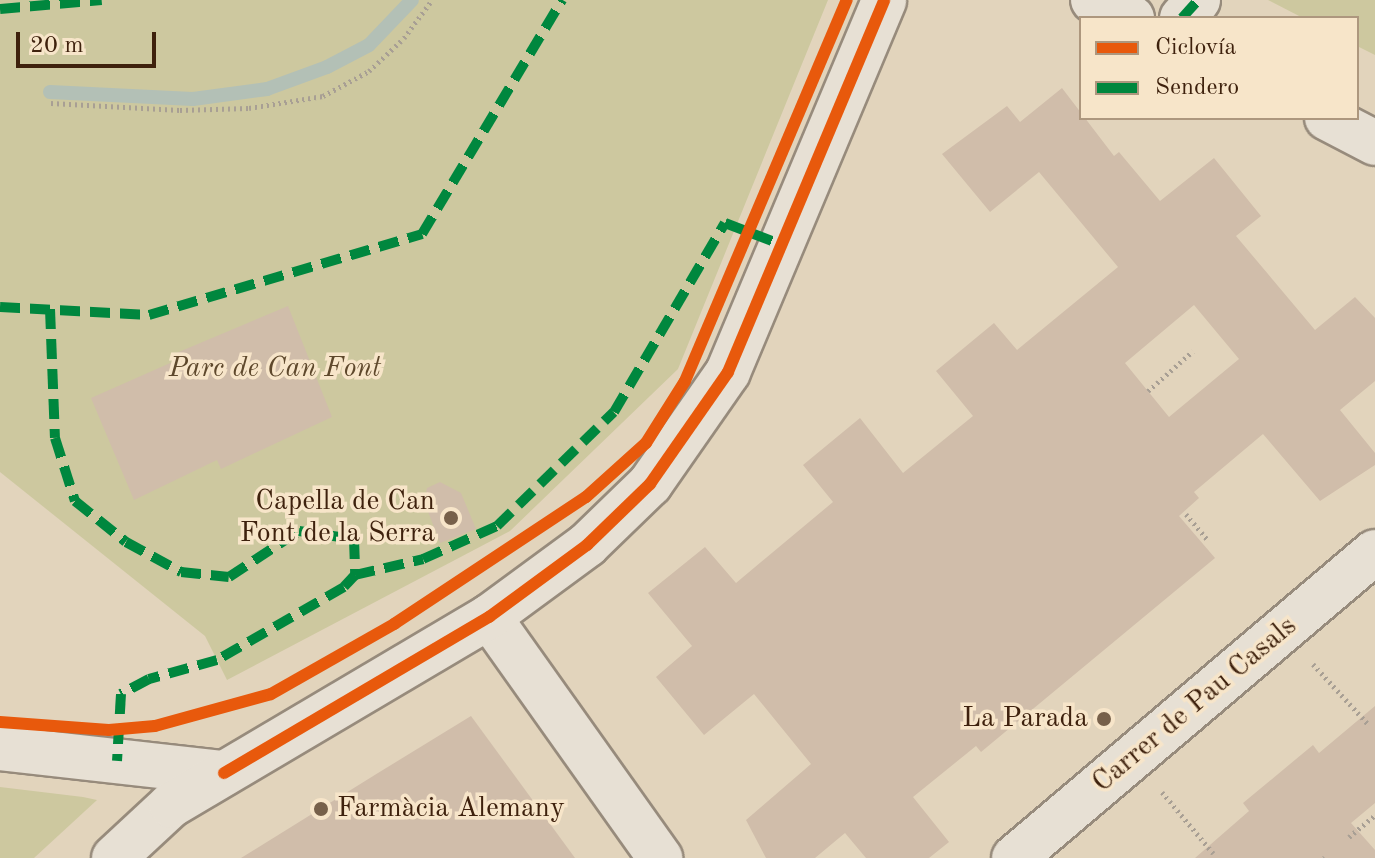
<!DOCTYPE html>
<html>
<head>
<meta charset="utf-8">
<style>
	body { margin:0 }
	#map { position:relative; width:1375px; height:858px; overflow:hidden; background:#e2d4bc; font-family:"Old Standard TT",serif }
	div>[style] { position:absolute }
	.green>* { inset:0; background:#cdc89f }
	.stream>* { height:14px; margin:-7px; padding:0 7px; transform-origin:7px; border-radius:7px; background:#b3c0b6 }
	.building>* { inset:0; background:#d0bdaa }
	.path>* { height:5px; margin-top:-2.5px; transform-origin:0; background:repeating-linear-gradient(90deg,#a89f94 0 2px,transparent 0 6px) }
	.roads { filter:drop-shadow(2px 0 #978b7c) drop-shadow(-2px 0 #978b7c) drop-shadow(0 2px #978b7c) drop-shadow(0 -2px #978b7c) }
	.minor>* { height:44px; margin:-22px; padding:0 22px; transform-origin:22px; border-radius:22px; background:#e7e0d4 }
	.quiet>* { height:10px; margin-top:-5px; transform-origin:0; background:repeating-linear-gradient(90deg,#00873e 0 20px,transparent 0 30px) }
	.cycleway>* { height:12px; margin:-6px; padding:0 6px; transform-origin:6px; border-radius:6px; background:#e8590c }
	.dots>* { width:22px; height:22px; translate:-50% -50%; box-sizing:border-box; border:4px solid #f7e5c9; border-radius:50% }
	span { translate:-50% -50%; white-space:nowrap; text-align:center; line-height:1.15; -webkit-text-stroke:7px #f7e5c9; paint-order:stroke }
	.park-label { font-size:28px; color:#5e482c; font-style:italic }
	.poi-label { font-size:28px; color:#3e210d }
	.right { translate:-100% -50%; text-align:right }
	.left { translate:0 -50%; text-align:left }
	.street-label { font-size:28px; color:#3e210d }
	.legend { position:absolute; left:1079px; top:16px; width:280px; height:104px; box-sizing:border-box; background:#f7e5c9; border:2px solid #ad977e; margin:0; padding:10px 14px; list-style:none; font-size:24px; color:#3e210d }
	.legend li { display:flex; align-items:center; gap:16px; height:40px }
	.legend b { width:40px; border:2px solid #ad977e }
	.scale { position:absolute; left:16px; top:32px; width:140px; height:36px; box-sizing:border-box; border:4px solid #3e210d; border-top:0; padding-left:10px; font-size:24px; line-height:28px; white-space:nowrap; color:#3e210d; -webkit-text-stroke:6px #f7e5c9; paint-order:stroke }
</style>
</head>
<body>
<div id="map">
	<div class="green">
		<div style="clip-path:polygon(0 0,828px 0,678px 369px,510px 531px,227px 680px,205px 636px,0 472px)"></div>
		<div style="clip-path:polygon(1268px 0,1375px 0,1375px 55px,1357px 46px,1357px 18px,1303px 18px)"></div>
		<div style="clip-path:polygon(0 787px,83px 797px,97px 800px,34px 858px,0 858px)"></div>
	</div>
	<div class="stream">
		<div style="left:50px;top:92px;width:143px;rotate:2.8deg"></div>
		<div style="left:193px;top:99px;width:75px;rotate:-7.7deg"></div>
		<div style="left:267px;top:89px;width:64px;rotate:-20.1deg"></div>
		<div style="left:327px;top:67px;width:47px;rotate:-27.6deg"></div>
		<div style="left:369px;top:45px;width:62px;rotate:-46.3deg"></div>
	</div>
	<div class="building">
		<div style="clip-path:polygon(evenodd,1062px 88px,1114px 156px,1119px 152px,1160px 201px,1214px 158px,1261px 216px,1236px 236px,1315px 330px,1355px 297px,1375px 318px,1375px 381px,1340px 410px,1375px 453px,1375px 465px,1320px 501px,1263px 434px,1194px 492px,1199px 498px,1179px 516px,1215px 558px,981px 752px,976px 746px,913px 797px,949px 842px,929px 858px,866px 858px,845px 833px,815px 858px,766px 858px,746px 820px,811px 764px,754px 694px,704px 735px,656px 677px,692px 646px,648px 593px,705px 547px,736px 583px,833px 502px,803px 465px,860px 418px,903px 473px,973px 416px,936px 371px,994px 323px,1017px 350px,1118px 267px,1039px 172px,990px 212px,942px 154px,1007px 106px,1020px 122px,1062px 88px,1194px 305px,1239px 359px,1169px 417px,1125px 363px,1194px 305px)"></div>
		<div style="clip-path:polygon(288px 306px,332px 417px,221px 469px,217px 460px,134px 500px,91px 398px,177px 360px,174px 354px)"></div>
		<div style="clip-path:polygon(440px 482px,461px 493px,476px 529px,440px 543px,424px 501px,427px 488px)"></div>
		<div style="clip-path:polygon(1375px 706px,1375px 803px,1351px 823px,1375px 850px,1375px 858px,1195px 858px,1249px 811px,1243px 803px,1313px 745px,1319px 753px)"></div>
		<div style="clip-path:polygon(471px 716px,575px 858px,241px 858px,378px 773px)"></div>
	</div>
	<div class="path">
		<div style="left:51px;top:103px;width:129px;rotate:3.1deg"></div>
		<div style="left:180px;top:110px;width:69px;rotate:-1.7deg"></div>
		<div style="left:249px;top:108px;width:75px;rotate:-9.2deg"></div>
		<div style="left:323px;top:96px;width:52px;rotate:-28.5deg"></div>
		<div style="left:369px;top:71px;width:48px;rotate:-43.3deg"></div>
		<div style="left:404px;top:38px;width:47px;rotate:-53.6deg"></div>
		<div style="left:1148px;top:391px;width:60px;rotate:-41.6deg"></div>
		<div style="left:1186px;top:514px;width:34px;rotate:50deg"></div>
		<div style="left:1313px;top:664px;width:81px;rotate:47.5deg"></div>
		<div style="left:1162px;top:792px;width:80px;rotate:50.1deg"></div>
		<div style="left:1349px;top:837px;width:34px;rotate:-40deg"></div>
		<div style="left:1324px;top:858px;width:1px;rotate:-45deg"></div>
	</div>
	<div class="roads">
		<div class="minor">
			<div style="left:1093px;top:0;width:43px;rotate:24.8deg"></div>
			<div style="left:1182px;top:18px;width:24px;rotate:-48deg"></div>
			<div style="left:1327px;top:118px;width:54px;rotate:27.5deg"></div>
			<div style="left:489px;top:617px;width:296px;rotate:54.6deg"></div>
			<div style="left:0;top:748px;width:225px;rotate:6.4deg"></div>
			<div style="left:114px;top:858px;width:78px;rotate:-42.9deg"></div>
			<div style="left:171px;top:805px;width:369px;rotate:-30.6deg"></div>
			<div style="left:489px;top:617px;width:122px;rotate:-36.3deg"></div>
			<div style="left:587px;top:545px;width:88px;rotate:-44.1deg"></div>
			<div style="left:650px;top:484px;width:136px;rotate:-55.1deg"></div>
			<div style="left:728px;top:372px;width:403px;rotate:-67.2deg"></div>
			<div style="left:1014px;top:858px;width:473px;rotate:-40.3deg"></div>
		</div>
	</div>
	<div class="quiet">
		<div style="left:0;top:9px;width:102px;rotate:-5deg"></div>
		<div style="left:1182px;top:18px;width:24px;rotate:-48deg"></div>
		<div style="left:0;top:307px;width:149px;rotate:3.1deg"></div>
		<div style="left:149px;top:315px;width:285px;rotate:-16.5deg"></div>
		<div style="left:422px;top:234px;width:273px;rotate:-59.1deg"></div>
		<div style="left:50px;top:309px;width:129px;rotate:87.8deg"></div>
		<div style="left:55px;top:438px;width:66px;rotate:72.4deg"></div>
		<div style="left:75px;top:501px;width:65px;rotate:38.8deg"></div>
		<div style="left:126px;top:542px;width:63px;rotate:28.6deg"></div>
		<div style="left:181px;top:572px;width:48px;rotate:5.9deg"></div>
		<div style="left:229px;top:577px;width:84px;rotate:-33.3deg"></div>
		<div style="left:299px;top:531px;width:56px;rotate:8.3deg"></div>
		<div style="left:354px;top:539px;width:36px;rotate:88deg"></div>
		<div style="left:355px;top:575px;width:16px;rotate:133deg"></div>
		<div style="left:344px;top:587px;width:146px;rotate:150.1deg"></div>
		<div style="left:217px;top:660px;width:71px;rotate:164.4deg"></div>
		<div style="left:149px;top:679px;width:32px;rotate:152deg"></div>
		<div style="left:121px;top:694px;width:67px;rotate:93.4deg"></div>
		<div style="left:355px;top:575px;width:70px;rotate:-13.2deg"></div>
		<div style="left:423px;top:559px;width:81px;rotate:-24deg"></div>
		<div style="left:497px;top:526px;width:163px;rotate:-44.3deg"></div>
		<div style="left:614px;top:412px;width:219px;rotate:-59.6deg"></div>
		<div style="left:725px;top:223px;width:64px;rotate:21deg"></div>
	</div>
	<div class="cycleway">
		<div style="left:0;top:722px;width:109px;rotate:4.2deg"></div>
		<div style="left:109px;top:730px;width:46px;rotate:-5deg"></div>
		<div style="left:155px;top:726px;width:120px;rotate:-15.4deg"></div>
		<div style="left:271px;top:694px;width:142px;rotate:-29.6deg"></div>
		<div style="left:394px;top:624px;width:230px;rotate:-33.5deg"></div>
		<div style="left:586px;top:497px;width:81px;rotate:-42deg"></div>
		<div style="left:646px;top:443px;width:73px;rotate:-57.8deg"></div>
		<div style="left:685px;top:381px;width:414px;rotate:-67deg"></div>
		<div style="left:224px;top:773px;width:308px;rotate:-30.5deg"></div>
		<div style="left:489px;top:617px;width:122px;rotate:-36.3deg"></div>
		<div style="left:587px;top:545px;width:88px;rotate:-44.1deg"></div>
		<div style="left:650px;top:484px;width:136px;rotate:-55.1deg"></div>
		<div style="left:728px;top:372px;width:403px;rotate:-67.2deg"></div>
	</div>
	<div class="dots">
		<div style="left:451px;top:518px;background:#77604a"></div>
		<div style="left:1104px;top:719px;background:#77604a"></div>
		<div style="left:321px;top:809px;background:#77604a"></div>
	</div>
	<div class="park-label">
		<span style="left:275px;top:369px">Parc de Can Font</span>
	</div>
	<div class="poi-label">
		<span class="right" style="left:435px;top:518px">Capella de Can<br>Font de la Serra</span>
		<span class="right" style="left:1088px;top:719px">La Parada</span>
		<span class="left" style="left:337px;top:809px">Farmàcia Alemany</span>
	</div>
	<div class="street-label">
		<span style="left:1195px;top:705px;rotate:-40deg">Carrer de Pau Casals</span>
	</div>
	<ul class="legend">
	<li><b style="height:10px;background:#e8590c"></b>Ciclovía</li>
	<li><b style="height:10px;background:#00873e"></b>Sendero</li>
	</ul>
	<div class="scale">20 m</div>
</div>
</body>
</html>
